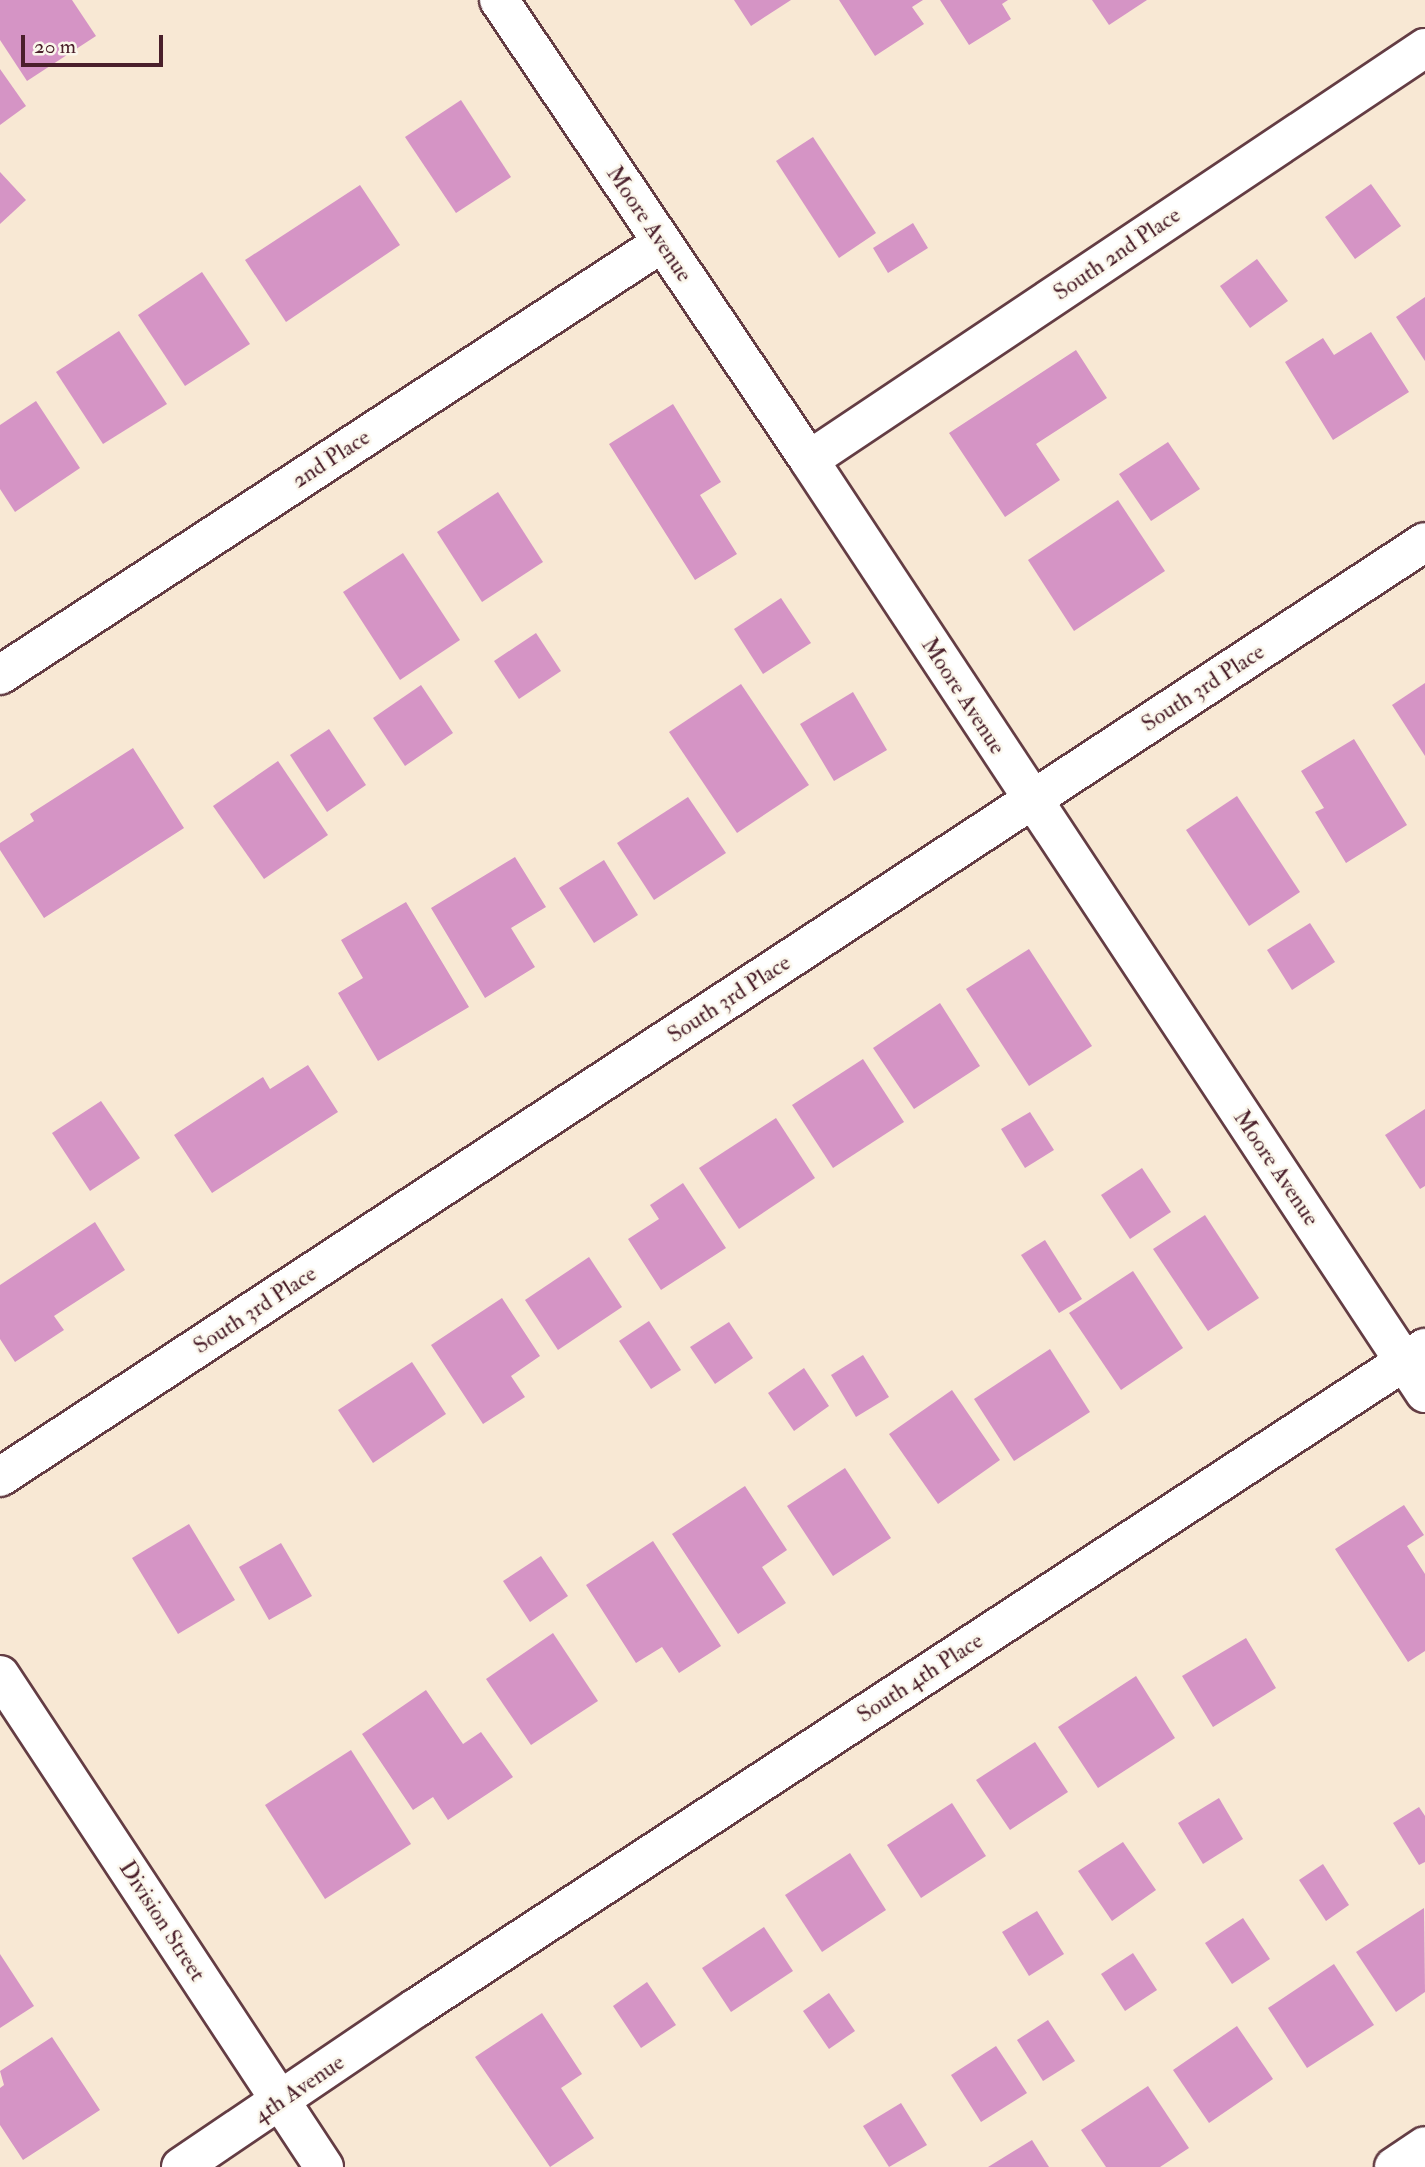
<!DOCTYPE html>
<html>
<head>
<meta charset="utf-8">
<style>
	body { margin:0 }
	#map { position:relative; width:1425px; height:2167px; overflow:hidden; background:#f8e8d4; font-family:"IM FELL Double Pica",serif }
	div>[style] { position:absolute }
	.building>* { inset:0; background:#d594c5 }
	.roads { filter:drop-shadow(2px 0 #643d44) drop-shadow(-2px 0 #643d44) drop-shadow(0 2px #643d44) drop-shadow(0 -2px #643d44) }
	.minor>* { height:38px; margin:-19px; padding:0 19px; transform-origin:19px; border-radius:19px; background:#fff }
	span { translate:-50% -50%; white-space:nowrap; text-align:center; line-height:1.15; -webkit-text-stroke:5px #fbf7ec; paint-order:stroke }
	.street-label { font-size:23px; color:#4a1f2b }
	.scale { position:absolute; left:21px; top:35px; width:142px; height:32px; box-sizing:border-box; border:4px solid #4a1f2b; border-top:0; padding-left:9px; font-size:21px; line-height:24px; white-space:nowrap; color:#4a1f2b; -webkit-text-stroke:5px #fbf7ec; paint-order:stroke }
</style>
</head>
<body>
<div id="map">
	<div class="building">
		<div style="clip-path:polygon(0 0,72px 0,96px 36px,27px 81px,0 40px)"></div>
		<div style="clip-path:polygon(734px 0,791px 0,751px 26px)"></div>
		<div style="clip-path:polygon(839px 0,923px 0,912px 7px,924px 24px,875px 56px)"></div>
		<div style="clip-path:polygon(940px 0,1008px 0,1002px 4px,1011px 19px,969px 45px)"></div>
		<div style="clip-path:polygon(1092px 0,1147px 0,1109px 25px)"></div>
		<div style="clip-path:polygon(0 69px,26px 106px,0 125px)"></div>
		<div style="clip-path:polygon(461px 100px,511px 177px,456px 213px,405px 137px)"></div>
		<div style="clip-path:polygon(813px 137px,876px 233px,839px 258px,776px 161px)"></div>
		<div style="clip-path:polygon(0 172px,26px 200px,0 224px)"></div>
		<div style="clip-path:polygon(1371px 184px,1401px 226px,1355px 259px,1325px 217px)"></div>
		<div style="clip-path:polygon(360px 185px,400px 245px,286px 322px,245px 260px)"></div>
		<div style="clip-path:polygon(913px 223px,928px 248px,888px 273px,873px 248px)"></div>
		<div style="clip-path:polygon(1257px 259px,1288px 301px,1250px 328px,1220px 286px)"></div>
		<div style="clip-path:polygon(202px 272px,250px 344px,185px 386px,138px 315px)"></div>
		<div style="clip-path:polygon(1425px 297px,1425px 361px,1396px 317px)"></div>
		<div style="clip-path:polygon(119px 331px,167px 404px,103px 444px,56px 372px)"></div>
		<div style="clip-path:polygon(1371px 332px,1409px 392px,1333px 440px,1285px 362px,1323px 338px,1334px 355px)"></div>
		<div style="clip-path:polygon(1076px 350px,1107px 398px,1036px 444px,1060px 480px,1005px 517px,949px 433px)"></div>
		<div style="clip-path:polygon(36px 401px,80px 468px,15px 512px,0 489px,0 425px)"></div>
		<div style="clip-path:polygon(673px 404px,721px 482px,700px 495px,737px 554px,695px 580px,609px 444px)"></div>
		<div style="clip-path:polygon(1168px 442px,1200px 489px,1151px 521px,1119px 474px)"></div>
		<div style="clip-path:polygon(498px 492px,543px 562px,482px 602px,437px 532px)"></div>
		<div style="clip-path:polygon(1118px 500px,1165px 571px,1074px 631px,1028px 560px)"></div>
		<div style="clip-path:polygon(403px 553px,460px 640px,400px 680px,343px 592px)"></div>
		<div style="clip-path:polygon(781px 598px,811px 643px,763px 674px,734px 629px)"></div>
		<div style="clip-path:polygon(536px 633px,561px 671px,519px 699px,494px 661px)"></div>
		<div style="clip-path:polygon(1425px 683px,1425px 756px,1392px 705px)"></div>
		<div style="clip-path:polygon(741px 684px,809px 785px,737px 833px,669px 732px)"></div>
		<div style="clip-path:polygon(421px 685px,453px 733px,405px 766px,373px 718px)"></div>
		<div style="clip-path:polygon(853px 692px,887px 750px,834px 781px,800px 724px)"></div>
		<div style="clip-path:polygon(329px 729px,366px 785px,327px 812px,290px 755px)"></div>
		<div style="clip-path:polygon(1354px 739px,1407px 825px,1346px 863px,1315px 812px,1324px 808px,1301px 771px)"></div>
		<div style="clip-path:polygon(133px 748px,184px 828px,44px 918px,0 850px,0 843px,34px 821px,30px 814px)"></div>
		<div style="clip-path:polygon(278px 761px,328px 835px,264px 879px,213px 806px)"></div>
		<div style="clip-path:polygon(1237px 796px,1300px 892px,1249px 926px,1186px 830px)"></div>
		<div style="clip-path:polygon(688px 797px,726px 853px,654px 900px,617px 843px)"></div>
		<div style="clip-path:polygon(515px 857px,546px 907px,511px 928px,535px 967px,485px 998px,431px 908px)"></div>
		<div style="clip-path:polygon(604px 860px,638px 915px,594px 943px,559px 888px)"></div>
		<div style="clip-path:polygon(406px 902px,469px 1007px,378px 1061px,338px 993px,363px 978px,341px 940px)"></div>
		<div style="clip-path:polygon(1310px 923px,1335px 962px,1292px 990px,1267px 950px)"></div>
		<div style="clip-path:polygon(1029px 949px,1092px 1046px,1029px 1086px,966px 989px)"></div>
		<div style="clip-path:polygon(940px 1003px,980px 1066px,914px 1109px,873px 1048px)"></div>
		<div style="clip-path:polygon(863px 1059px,904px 1122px,833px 1168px,792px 1105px)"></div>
		<div style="clip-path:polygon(308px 1065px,338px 1112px,212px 1193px,174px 1135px,263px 1077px,270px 1089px)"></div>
		<div style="clip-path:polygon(101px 1101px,140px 1158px,90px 1191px,52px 1133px)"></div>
		<div style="clip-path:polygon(1425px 1109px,1425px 1186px,1420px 1189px,1385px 1135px)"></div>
		<div style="clip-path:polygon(1030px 1112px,1054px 1150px,1025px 1168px,1001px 1129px)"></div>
		<div style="clip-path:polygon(776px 1118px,815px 1178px,739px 1229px,699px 1168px)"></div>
		<div style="clip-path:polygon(1142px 1168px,1171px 1212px,1130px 1239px,1101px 1195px)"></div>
		<div style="clip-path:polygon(683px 1183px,726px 1248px,661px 1290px,628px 1239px,659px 1219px,650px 1205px)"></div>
		<div style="clip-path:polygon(1205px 1215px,1259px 1298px,1208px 1331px,1153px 1249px)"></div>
		<div style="clip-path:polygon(95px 1222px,125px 1270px,54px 1316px,64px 1330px,15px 1362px,0 1339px,0 1285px)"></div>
		<div style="clip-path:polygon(1045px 1240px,1082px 1299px,1059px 1313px,1021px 1255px)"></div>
		<div style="clip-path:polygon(589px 1257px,622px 1307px,558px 1350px,525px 1300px)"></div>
		<div style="clip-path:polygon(1133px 1271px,1183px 1348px,1121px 1390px,1069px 1313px)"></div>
		<div style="clip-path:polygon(502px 1298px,540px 1356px,511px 1376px,525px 1397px,483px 1424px,431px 1345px)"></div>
		<div style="clip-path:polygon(649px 1321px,681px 1370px,651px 1389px,619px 1341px)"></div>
		<div style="clip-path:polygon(729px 1322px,753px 1358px,715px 1384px,690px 1347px)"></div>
		<div style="clip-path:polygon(1050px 1349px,1090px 1412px,1014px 1461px,974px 1399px)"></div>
		<div style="clip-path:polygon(863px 1355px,889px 1397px,856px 1417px,831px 1375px)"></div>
		<div style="clip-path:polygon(412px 1362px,446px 1414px,373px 1463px,338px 1410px)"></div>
		<div style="clip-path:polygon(804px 1368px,829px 1406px,794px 1431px,768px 1393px)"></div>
		<div style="clip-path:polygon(952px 1390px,1000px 1460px,938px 1504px,889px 1434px)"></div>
		<div style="clip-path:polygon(845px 1468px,891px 1538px,833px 1576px,787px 1506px)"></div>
		<div style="clip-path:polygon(745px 1486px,787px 1550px,762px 1567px,786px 1603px,738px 1634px,672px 1534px)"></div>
		<div style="clip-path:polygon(1404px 1505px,1424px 1535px,1407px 1546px,1425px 1574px,1425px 1651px,1408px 1662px,1335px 1549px)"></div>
		<div style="clip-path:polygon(189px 1524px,235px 1600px,178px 1634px,132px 1558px)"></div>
		<div style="clip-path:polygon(653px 1541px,721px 1646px,679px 1673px,662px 1647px,636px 1663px,586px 1585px)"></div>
		<div style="clip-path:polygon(281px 1543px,312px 1596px,269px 1620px,239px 1567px)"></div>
		<div style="clip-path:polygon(541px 1556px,568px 1596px,530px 1622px,503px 1581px)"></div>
		<div style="clip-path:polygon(553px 1633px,598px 1701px,531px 1745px,486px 1679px)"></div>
		<div style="clip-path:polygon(1246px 1638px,1276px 1688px,1213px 1727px,1182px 1676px)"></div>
		<div style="clip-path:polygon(1136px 1676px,1175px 1738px,1098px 1788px,1058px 1727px)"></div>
		<div style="clip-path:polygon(426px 1690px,463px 1744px,481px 1732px,513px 1777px,448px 1820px,433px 1797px,413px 1810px,362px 1734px)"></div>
		<div style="clip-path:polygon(1035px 1742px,1068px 1792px,1010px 1830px,976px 1780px)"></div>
		<div style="clip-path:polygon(351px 1750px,411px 1844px,325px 1899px,265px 1805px)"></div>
		<div style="clip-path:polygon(1219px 1798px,1243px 1839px,1203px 1864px,1178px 1823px)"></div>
		<div style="clip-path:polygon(952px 1803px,986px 1856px,921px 1898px,887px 1845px)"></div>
		<div style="clip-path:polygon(1419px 1807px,1425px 1816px,1425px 1862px,1419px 1865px,1393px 1823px)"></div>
		<div style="clip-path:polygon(1123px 1842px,1156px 1890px,1112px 1921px,1078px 1871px)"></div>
		<div style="clip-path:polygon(850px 1853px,886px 1910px,822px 1952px,785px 1895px)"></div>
		<div style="clip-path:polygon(1323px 1864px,1349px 1905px,1326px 1921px,1299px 1880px)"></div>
		<div style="clip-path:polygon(1424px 1908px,1425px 1992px,1396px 2012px,1356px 1952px)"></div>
		<div style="clip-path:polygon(1037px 1911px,1064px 1954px,1029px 1976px,1002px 1932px)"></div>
		<div style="clip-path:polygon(1243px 1918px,1270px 1959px,1232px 1984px,1205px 1943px)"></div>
		<div style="clip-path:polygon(764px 1927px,793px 1971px,731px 2012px,702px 1968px)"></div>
		<div style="clip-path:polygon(1133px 1953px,1157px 1990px,1125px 2011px,1101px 1974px)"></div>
		<div style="clip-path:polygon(0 1954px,34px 2006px,0 2028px)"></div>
		<div style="clip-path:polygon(1334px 1964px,1374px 2025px,1307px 2068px,1268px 2008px)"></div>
		<div style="clip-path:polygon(647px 1982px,676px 2025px,641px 2048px,613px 2006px)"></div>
		<div style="clip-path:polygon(829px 1993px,855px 2031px,829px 2049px,803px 2011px)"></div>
		<div style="clip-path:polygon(542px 2013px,582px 2074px,561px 2088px,594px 2138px,550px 2167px,475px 2057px)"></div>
		<div style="clip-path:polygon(1048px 2020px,1075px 2061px,1043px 2081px,1017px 2040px)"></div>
		<div style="clip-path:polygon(1237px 2026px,1273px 2079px,1209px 2123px,1173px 2070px)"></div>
		<div style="clip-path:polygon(52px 2037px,100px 2110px,23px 2160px,0 2125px,0 2088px,4px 2085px,0 2071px)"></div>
		<div style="clip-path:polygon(996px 2046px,1027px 2093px,981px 2122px,951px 2075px)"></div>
		<div style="clip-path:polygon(1148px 2086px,1189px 2148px,1160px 2167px,1106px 2167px,1081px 2130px)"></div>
		<div style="clip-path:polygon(901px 2103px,927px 2145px,889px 2167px,863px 2126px)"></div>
		<div style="clip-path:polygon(1032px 2140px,1049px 2167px,988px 2167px)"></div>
	</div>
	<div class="roads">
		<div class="minor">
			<div style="left:499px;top:0;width:555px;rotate:56.02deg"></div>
			<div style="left:809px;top:460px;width:1118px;rotate:56.57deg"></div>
			<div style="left:809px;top:460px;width:741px;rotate:-33.78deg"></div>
			<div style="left:0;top:675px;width:790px;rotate:-33.13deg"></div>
			<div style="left:0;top:1477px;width:1704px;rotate:-33.27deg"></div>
			<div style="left:0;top:1675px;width:589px;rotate:56.63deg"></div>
			<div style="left:181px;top:2167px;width:284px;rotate:-34.1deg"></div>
			<div style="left:416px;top:2008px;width:1206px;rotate:-33.19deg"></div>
			<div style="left:1394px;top:2167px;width:37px;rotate:-34deg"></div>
		</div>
	</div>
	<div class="street-label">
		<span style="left:649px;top:224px;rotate:56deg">Moore Avenue</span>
		<span style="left:1117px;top:254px;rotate:-34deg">South 2nd Place</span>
		<span style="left:331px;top:459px;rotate:-33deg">2nd Place</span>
		<span style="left:1203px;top:688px;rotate:-33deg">South 3rd Place</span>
		<span style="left:963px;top:696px;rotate:57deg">Moore Avenue</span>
		<span style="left:729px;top:999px;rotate:-33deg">South 3rd Place</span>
		<span style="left:1276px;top:1168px;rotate:56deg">Moore Avenue</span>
		<span style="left:255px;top:1310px;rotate:-33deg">South 3rd Place</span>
		<span style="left:920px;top:1678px;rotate:-33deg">South 4th Place</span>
		<span style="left:162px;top:1921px;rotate:57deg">Division Street</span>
		<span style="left:299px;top:2089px;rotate:-34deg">4th Avenue</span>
	</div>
	<div class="scale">20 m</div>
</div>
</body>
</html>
